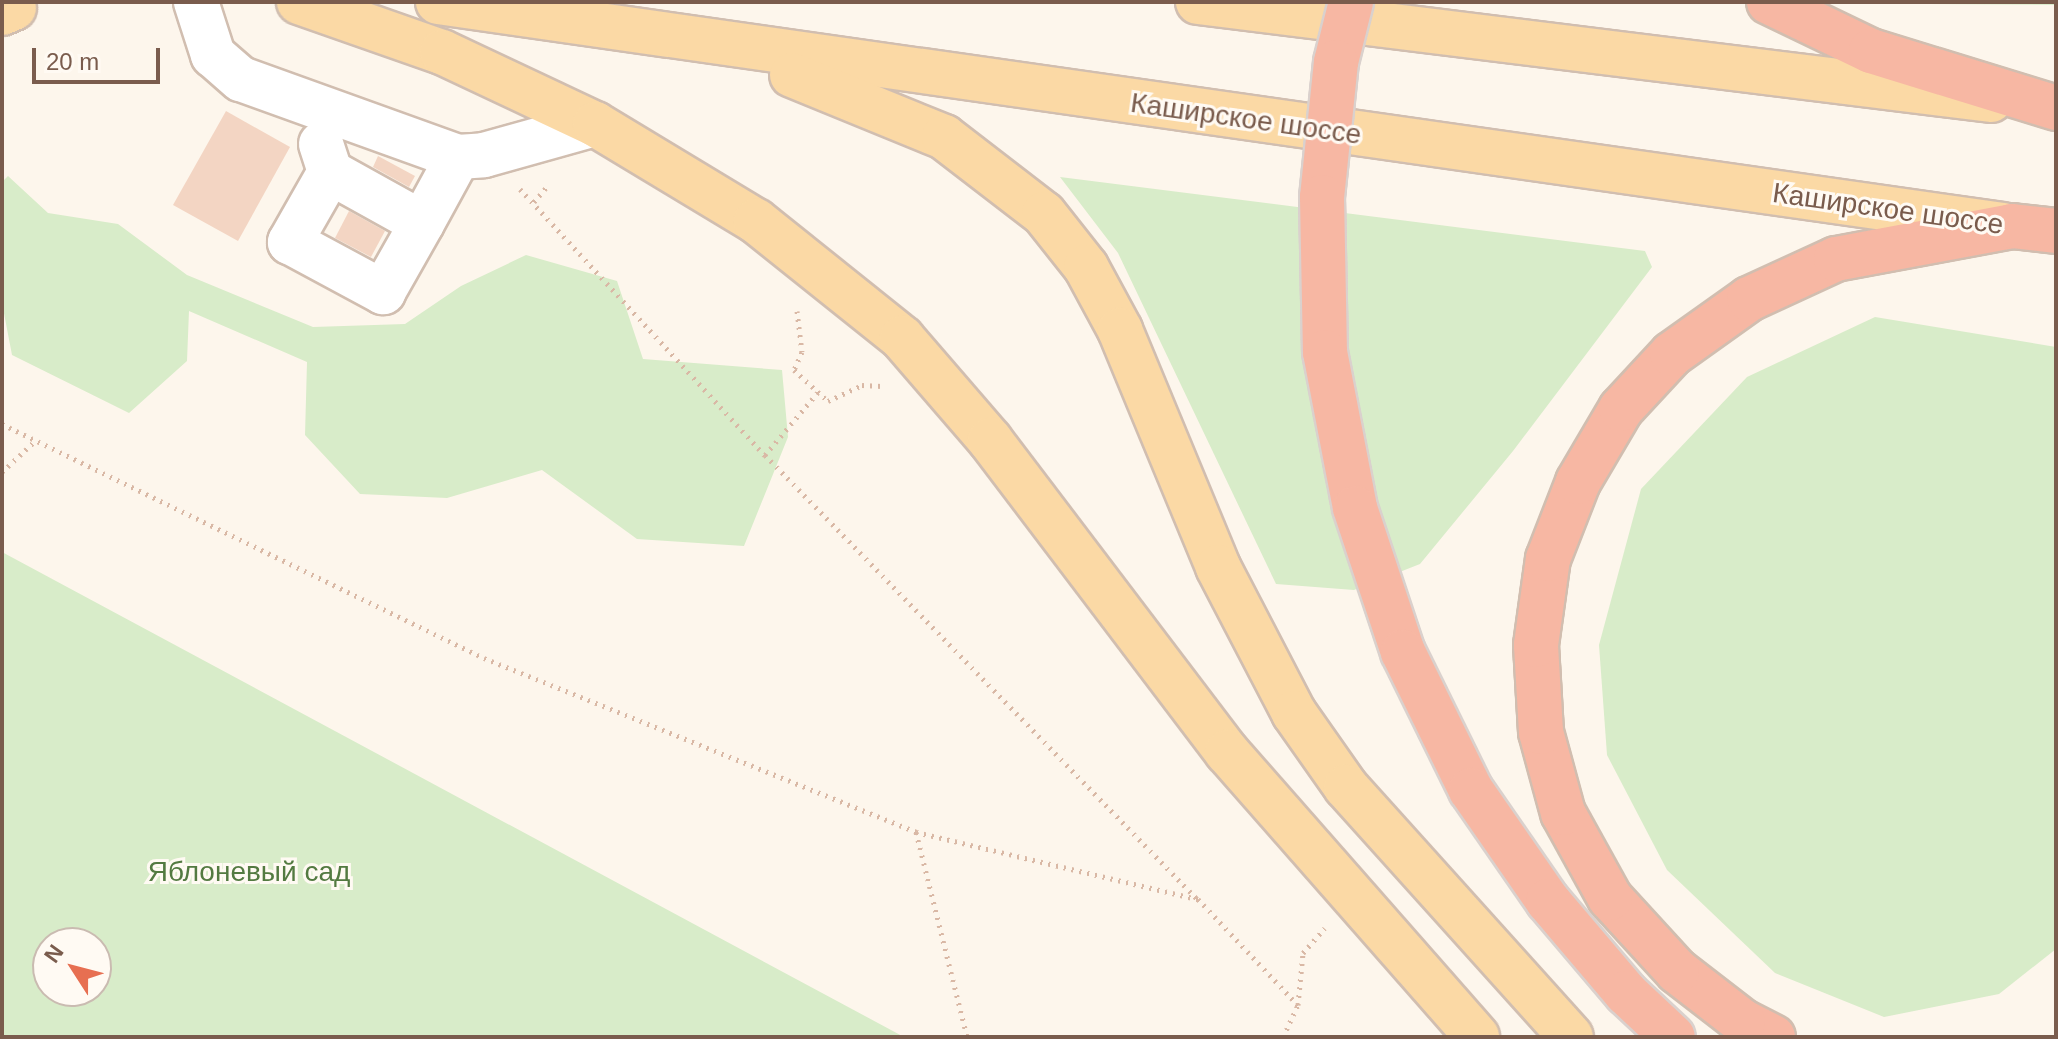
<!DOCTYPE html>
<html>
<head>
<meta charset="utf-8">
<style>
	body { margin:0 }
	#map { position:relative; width:2058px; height:1039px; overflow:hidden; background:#fdf6ec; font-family:Helvetica,sans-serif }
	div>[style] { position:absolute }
	.green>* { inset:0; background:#d8ecc9 }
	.building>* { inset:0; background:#f3d5c3 }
	.path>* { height:5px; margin-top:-2.5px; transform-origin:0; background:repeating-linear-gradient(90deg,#d9b8a5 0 2px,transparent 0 8px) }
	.roads { filter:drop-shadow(2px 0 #d1beb0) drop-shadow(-2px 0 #d1beb0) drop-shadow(0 2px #d1beb0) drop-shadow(0 -2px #d1beb0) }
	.minor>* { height:44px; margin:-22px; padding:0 22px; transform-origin:22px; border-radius:22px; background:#fff }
	.major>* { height:44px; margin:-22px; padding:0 22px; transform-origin:22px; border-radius:22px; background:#fbd9a5 }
	.highway>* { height:44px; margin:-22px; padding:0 22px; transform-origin:22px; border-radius:22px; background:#f7b7a3 }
	.bridges { filter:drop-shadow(2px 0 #dad1cd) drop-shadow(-2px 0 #dad1cd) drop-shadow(0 2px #dad1cd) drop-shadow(0 -2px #dad1cd) }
	.highway-bridge>* { height:44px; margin:-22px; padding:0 22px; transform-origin:22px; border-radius:22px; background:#f7b7a3 }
	span { translate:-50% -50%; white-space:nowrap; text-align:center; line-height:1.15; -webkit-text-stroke:6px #fffaf3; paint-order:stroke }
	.street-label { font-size:28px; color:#7a5c4d }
	.park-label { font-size:28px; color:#537a41 }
	.frame { position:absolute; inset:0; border:4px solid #7a5c4d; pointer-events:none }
	.north { position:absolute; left:32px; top:927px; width:80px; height:80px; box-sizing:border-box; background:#fffaf3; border:2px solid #cabbb1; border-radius:50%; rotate:306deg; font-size:22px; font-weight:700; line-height:32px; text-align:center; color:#7a5c4d }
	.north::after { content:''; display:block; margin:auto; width:28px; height:36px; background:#e76f51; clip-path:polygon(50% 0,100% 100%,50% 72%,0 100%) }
	.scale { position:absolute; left:32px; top:48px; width:128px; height:36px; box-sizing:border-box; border:4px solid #7a5c4d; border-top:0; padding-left:10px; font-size:24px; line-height:28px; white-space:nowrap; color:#7a5c4d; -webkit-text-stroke:6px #fffaf3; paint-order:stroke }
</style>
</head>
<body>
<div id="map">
	<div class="green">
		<div style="clip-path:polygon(1922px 2px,2056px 2px,2056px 5px,1928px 4px)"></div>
		<div style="clip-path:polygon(8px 176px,48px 213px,118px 224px,187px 275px,313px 327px,405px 324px,461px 286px,526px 255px,617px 281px,643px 359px,782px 370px,788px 437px,744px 546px,637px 539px,542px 470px,447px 498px,360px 494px,305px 435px,307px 362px,189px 311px,187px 361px,129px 413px,12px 355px,2px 303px,2px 182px)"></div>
		<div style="clip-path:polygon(1060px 177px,1645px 251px,1652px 267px,1513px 451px,1420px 564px,1354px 590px,1276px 584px,1118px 253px)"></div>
		<div style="clip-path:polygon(1875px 317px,2056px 347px,2056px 949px,1999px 994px,1884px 1017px,1775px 973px,1667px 870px,1607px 755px,1599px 645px,1641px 489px,1747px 377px)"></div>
		<div style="clip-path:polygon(evenodd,2px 552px,904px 1037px,2px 1037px,2px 552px,96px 943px,96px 991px,48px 991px,48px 943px,96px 943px)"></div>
	</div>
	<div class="building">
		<div style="clip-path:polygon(226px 111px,290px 147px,238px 241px,173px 205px)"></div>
		<div style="clip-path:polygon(378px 156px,415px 176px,409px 187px,373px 167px)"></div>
		<div style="clip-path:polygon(349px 211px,385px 231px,371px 257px,335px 238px)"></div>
	</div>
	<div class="path">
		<div style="left:520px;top:189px;width:362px;rotate:47.4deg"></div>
		<div style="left:765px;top:455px;width:619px;rotate:45.78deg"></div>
		<div style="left:534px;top:202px;width:23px;rotate:-50deg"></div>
		<div style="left:797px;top:311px;width:41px;rotate:83deg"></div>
		<div style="left:802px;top:352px;width:20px;rotate:114deg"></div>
		<div style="left:794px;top:370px;width:46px;rotate:42.4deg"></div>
		<div style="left:828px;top:401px;width:38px;rotate:-25deg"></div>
		<div style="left:862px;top:385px;width:20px;rotate:3deg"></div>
		<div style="left:2px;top:424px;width:536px;rotate:25.9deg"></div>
		<div style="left:484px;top:658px;width:466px;rotate:21.9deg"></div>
		<div style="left:916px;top:832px;width:290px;rotate:13.4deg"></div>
		<div style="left:1198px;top:899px;width:146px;rotate:46.7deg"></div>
		<div style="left:765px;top:455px;width:82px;rotate:-49.9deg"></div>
		<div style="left:2px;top:472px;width:45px;rotate:-43.2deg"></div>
		<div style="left:916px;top:832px;width:211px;rotate:76deg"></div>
		<div style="left:1283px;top:1037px;width:35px;rotate:-65deg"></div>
		<div style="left:1298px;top:1005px;width:52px;rotate:-84.5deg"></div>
		<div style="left:1303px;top:953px;width:33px;rotate:-49deg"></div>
	</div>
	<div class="roads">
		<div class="minor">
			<div style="left:196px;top:2px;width:56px;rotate:72.2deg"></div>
			<div style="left:213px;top:55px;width:37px;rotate:41deg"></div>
			<div style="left:241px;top:79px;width:231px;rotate:19.8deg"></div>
			<div style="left:458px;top:157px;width:26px;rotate:-4deg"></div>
			<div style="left:484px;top:155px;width:115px;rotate:-15.6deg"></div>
			<div style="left:321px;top:144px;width:29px;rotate:72deg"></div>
			<div style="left:330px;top:172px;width:105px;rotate:29deg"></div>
			<div style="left:422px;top:223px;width:75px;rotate:-61.4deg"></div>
			<div style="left:330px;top:172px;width:81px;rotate:119.7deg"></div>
			<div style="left:290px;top:242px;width:106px;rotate:28.3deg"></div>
			<div style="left:383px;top:292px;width:79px;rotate:-60.5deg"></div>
		</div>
		<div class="major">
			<div style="left:299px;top:2px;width:151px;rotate:19.3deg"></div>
			<div style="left:442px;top:52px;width:169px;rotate:25.2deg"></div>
			<div style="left:595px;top:124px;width:188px;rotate:31.1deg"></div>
			<div style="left:756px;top:221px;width:187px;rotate:38.7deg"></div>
			<div style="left:902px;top:338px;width:135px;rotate:49.2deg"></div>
			<div style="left:990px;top:440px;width:392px;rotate:52.8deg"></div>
			<div style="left:1227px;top:752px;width:379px;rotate:48.7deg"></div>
			<div style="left:438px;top:2px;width:1581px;rotate:8.11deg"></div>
			<div style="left:1198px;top:2px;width:799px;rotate:7.04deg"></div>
			<div style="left:2px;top:13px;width:13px;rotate:-23deg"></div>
			<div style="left:792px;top:75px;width:164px;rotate:22.2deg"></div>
			<div style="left:944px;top:137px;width:126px;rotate:37.6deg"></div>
			<div style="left:1044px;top:214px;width:68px;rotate:51.6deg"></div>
			<div style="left:1086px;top:267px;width:72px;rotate:61.6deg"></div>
			<div style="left:1120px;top:330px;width:256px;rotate:67.5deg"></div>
			<div style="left:1218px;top:567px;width:165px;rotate:62.5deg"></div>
			<div style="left:1294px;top:713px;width:90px;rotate:54.9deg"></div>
			<div style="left:1346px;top:787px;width:336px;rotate:48deg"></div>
		</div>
		<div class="highway">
			<div style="left:1769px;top:2px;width:113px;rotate:25.7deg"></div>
			<div style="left:1871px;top:51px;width:194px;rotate:17.1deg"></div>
			<div style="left:1773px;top:1037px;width:34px;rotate:-153deg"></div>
			<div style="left:1743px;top:1022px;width:83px;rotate:-142.3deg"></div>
			<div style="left:1677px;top:971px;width:99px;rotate:-132.5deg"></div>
			<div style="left:1610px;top:898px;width:97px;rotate:-118.9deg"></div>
			<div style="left:1563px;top:813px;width:84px;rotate:-105.2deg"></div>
			<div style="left:1541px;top:732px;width:87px;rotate:-93.3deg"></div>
			<div style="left:1536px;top:645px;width:87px;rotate:-82.1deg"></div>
			<div style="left:1548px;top:559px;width:83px;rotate:-68.7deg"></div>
			<div style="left:1578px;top:482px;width:85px;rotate:-59.5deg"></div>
			<div style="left:1621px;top:409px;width:75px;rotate:-47.2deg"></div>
			<div style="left:1672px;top:354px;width:95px;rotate:-35.5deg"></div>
			<div style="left:1749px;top:299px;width:96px;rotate:-24.7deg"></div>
			<div style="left:1836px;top:259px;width:179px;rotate:-10.6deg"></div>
			<div style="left:2012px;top:226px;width:44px;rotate:6.5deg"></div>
		</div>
	</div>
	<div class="bridges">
		<div class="highway-bridge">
			<div style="left:1351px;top:2px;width:62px;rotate:104deg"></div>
			<div style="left:1336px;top:62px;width:136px;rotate:95.9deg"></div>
			<div style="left:1322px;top:197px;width:155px;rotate:88.9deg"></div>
			<div style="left:1325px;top:352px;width:159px;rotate:79.1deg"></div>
			<div style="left:1355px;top:508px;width:152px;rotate:71.6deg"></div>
			<div style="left:1403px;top:652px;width:154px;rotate:63.8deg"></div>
			<div style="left:1471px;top:790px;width:135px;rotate:55.3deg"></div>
			<div style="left:1548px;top:901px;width:121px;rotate:49.7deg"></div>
			<div style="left:1626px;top:993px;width:64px;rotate:43.1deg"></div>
		</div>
	</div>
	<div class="street-label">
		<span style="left:1246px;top:119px;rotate:8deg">Каширское шоссе</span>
		<span style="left:1888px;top:209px;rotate:8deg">Каширское шоссе</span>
	</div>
	<div class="park-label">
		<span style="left:249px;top:872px">Яблоневый сад</span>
	</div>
	<div class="frame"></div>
	<div class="north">N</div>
	<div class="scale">20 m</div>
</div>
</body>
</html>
